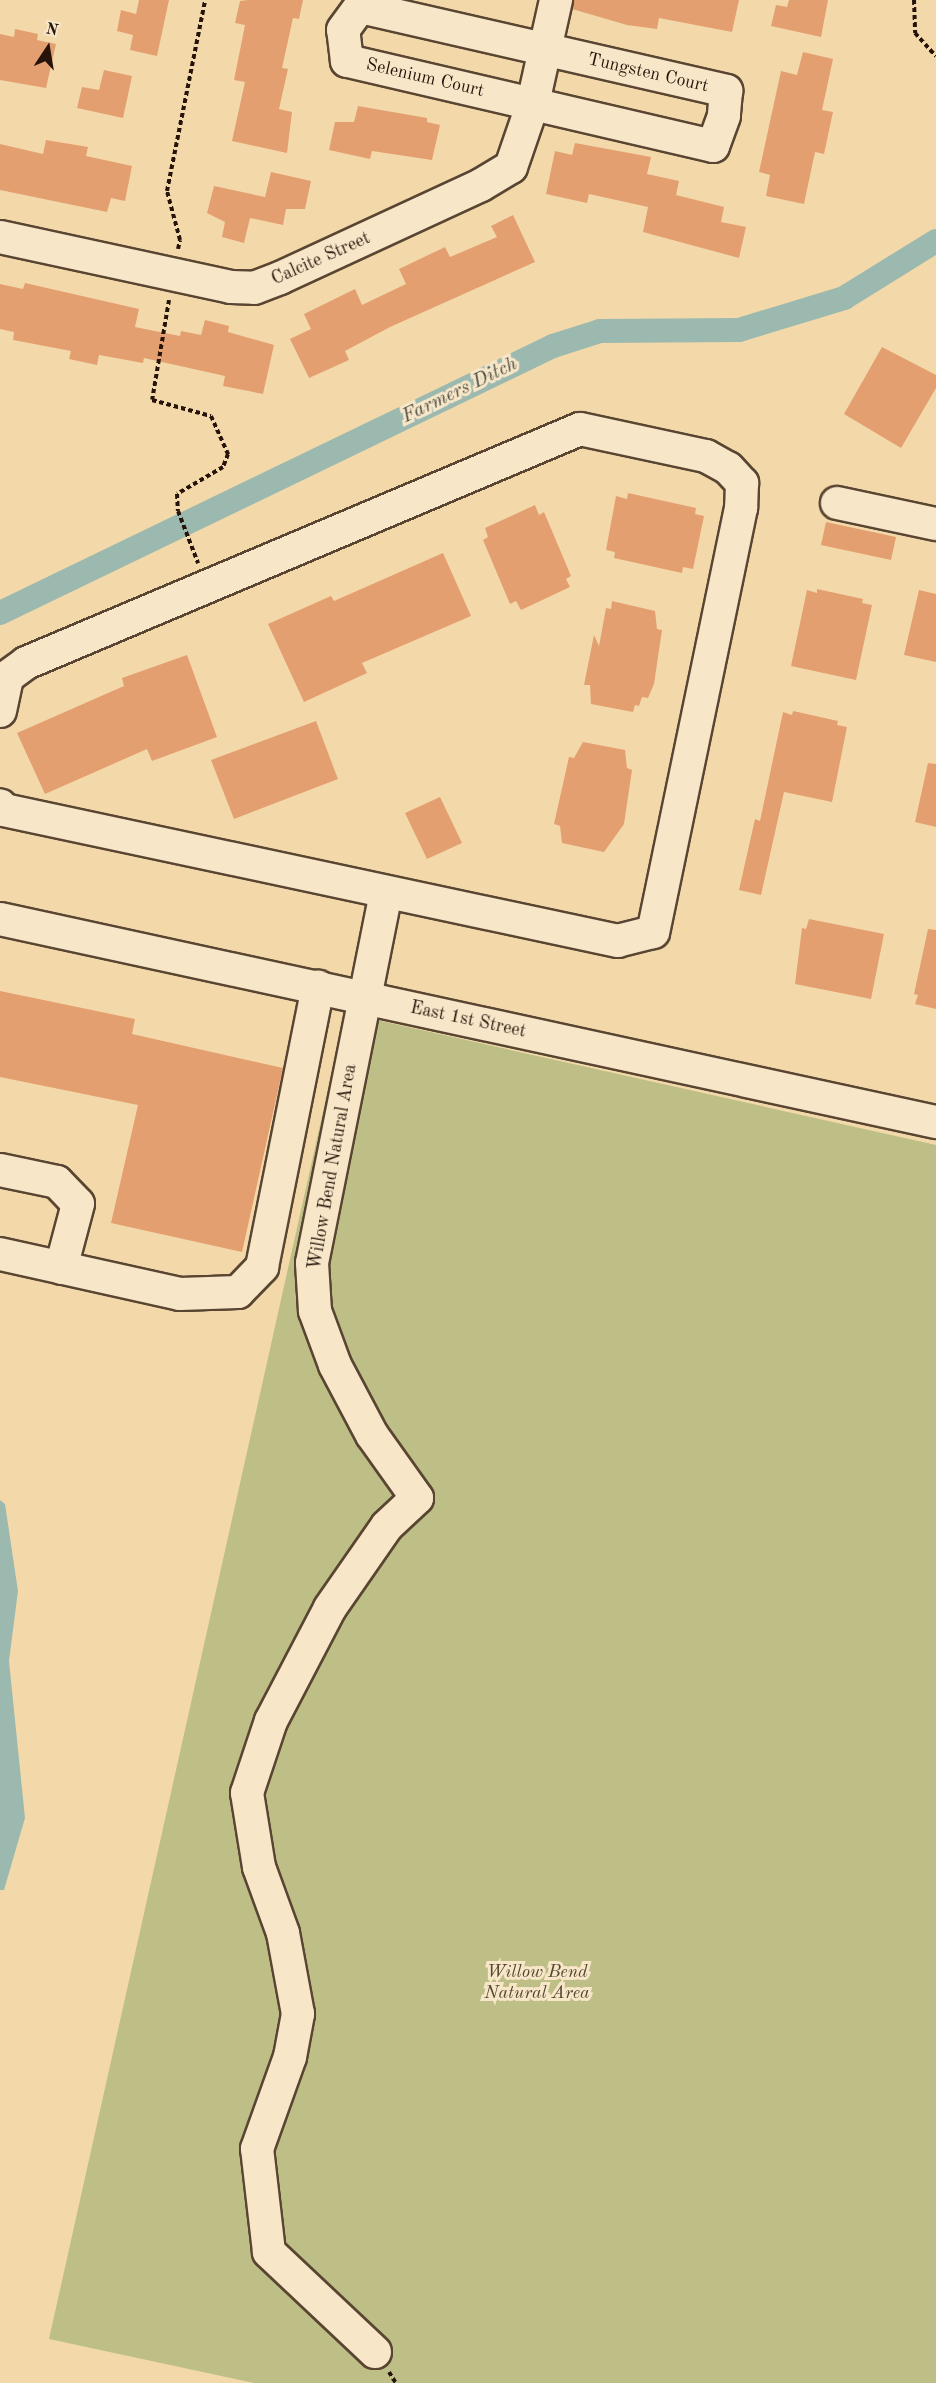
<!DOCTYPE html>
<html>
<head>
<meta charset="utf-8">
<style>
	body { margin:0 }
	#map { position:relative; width:936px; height:2383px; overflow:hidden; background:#f3d9aa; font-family:"Old Standard TT",serif }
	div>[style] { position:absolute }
	.green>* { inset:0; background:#bdbf87 }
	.water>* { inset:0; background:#9cb9af }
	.canal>* { height:24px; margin:-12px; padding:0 12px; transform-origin:12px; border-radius:12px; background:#9cb9af }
	.building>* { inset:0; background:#e49f70 }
	.path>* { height:4px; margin-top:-2px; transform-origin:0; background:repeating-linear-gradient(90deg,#26140a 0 4.5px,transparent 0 7.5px) }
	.roads { filter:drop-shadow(2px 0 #594532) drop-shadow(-2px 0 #594532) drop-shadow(0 2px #594532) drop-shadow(0 -2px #594532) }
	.minor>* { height:32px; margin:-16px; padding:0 16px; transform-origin:16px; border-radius:16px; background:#f7e6c8 }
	span { translate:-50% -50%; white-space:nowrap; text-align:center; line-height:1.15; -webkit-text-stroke:6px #f7e6c8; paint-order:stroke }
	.street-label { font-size:18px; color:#26140a }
	.park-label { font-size:18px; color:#534730; font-style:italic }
	.water-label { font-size:20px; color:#4f4e44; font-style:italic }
	.north { position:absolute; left:18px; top:18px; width:60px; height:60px; -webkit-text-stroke:4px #f7e6c8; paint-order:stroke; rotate:12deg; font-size:16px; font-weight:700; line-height:24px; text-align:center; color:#26140a }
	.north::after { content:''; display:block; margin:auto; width:21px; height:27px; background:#26140a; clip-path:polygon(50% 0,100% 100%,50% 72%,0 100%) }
</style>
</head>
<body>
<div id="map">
	<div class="green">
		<div style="clip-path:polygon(345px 1013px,936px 1145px,936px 2383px,254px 2383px,49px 2339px)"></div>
	</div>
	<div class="water">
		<div style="clip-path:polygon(0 1500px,5px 1504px,18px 1591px,9px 1661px,25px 1818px,4px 1890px,0 1890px)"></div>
	</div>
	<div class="canal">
		<div style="left:0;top:613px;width:614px;rotate:-25.77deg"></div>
		<div style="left:553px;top:346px;width:49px;rotate:-17.7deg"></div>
		<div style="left:600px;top:331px;width:139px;rotate:-0.4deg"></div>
		<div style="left:739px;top:330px;width:110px;rotate:-16.9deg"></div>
		<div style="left:844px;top:298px;width:108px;rotate:-31.8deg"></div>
	</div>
	<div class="building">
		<div style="clip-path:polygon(139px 0,169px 0,157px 56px,130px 50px,133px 35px,117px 31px,121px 10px,136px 14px)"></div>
		<div style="clip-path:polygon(248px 0,303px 0,299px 19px,293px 18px,282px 68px,288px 69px,279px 109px,292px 112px,287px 153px,232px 141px,245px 82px,234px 80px,245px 25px,235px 23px,240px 1px)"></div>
		<div style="clip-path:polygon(573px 0,739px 0,732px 32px,659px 18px,657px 29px,627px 25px,572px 9px)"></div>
		<div style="clip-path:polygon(789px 0,828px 0,821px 37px,771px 26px,776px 5px,787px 7px)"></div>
		<div style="clip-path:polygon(15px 29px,38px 34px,37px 40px,56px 44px,46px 88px,0 80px,0 34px,14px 37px)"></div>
		<div style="clip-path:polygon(803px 52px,833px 59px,822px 110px,833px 112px,824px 154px,815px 152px,804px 204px,766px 196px,770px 175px,759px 172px,781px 71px,797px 75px)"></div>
		<div style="clip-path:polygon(104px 70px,132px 76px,123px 118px,77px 108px,82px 87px,99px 90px)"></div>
		<div style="clip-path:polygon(358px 106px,427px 118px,427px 122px,440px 125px,432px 160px,372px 151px,370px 159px,329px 150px,335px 122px,354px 122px)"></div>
		<div style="clip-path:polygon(46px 140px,88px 147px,86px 156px,132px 166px,125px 201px,111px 198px,107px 212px,0 190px,0 144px,43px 154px)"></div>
		<div style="clip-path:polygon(575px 143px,651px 157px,647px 174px,679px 181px,676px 195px,724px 207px,721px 222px,746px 227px,739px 258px,643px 232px,648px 207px,589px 194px,587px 203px,546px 194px,555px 151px,572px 155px)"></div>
		<div style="clip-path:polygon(271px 172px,311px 181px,305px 209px,286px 209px,283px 225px,250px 218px,244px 243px,222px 237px,225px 222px,207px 213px,214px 186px,265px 197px)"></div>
		<div style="clip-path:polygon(513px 215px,535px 262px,390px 327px,345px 351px,349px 360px,309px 378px,290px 339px,311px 329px,304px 314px,355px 289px,362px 305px,406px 284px,399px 269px,445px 247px,450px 257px,497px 237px,491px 226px)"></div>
		<div style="clip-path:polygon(25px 283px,139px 309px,135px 327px,180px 336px,181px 331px,201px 335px,205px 320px,229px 326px,228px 332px,274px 345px,263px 394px,223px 386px,225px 376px,144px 358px,143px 363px,99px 355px,97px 365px,69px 359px,71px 351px,13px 340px,14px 332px,0 329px,0 284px,23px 289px)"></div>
		<div style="clip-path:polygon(882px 347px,936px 375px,936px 388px,901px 448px,844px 414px)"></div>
		<div style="clip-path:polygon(628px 493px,696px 508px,695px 514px,704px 516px,693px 569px,683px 567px,682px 573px,614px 558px,615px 552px,606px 550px,616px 496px,627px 499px)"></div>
		<div style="clip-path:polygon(535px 505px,539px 515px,544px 512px,571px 576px,566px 579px,570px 587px,521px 610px,516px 601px,510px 604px,483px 540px,488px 537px,485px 528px)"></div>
		<div style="clip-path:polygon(826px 522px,896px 537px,891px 560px,821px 545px)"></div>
		<div style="clip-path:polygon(443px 553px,471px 616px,362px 663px,367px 673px,304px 702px,268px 624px,331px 596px,334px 601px)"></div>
		<div style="clip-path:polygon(817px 589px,863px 599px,862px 603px,872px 605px,856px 680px,791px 666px,807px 590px,817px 593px)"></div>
		<div style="clip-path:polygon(919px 590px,936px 594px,936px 662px,904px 655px)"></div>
		<div style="clip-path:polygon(612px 601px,655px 611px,657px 629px,662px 630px,654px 684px,648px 698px,642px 697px,639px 706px,635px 705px,633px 712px,591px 704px,590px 685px,584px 685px,594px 635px,599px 646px,606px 608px,611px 609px)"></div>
		<div style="clip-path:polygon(187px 655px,217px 737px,152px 761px,147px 749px,45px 794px,17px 733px,124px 686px,122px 678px)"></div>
		<div style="clip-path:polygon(793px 711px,838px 721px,837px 725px,847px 727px,832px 802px,784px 792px,761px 895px,739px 890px,755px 819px,760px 821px,783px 712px,792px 715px)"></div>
		<div style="clip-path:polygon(316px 721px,338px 779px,234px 819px,211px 760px)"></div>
		<div style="clip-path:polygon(583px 742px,625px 750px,627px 768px,632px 770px,624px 824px,604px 852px,562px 843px,560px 826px,554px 824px,569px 757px,574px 758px)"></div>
		<div style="clip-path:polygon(928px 763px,936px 764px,936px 827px,915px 822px)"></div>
		<div style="clip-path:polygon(440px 797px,462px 843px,427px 859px,405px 813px)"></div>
		<div style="clip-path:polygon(809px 919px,884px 934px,871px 999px,795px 984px,802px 928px,806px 929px)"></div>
		<div style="clip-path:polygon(928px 929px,936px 930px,936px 1009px,915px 1004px,918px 995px,914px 994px)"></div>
		<div style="clip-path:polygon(0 991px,135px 1019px,132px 1034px,283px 1068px,242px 1252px,111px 1223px,138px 1105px,0 1077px)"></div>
	</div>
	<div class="path">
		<div style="left:914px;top:0;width:33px;rotate:88deg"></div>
		<div style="left:915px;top:33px;width:31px;rotate:48deg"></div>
		<div style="left:178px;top:249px;width:9px;rotate:-77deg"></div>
		<div style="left:180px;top:240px;width:51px;rotate:-104.9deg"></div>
		<div style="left:167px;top:191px;width:195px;rotate:-78.7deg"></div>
		<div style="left:169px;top:300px;width:101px;rotate:99.6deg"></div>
		<div style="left:152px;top:400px;width:61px;rotate:15.2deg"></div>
		<div style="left:211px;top:416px;width:42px;rotate:65.9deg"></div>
		<div style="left:228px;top:454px;width:14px;rotate:111deg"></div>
		<div style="left:223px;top:467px;width:53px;rotate:149.6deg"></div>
		<div style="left:177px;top:494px;width:17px;rotate:87deg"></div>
		<div style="left:178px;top:511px;width:56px;rotate:69deg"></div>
		<div style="left:389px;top:2372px;width:13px;rotate:58deg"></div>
	</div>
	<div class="roads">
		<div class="minor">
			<div style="left:360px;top:7px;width:376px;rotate:12.9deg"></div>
			<div style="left:726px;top:91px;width:25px;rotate:95deg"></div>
			<div style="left:724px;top:116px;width:32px;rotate:110deg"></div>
			<div style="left:713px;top:146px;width:376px;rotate:-166.9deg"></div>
			<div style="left:347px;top:61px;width:31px;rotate:-97deg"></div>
			<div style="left:343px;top:30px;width:29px;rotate:-54deg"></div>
			<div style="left:0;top:237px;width:236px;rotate:12.2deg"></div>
			<div style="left:231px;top:287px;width:23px;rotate:2deg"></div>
			<div style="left:254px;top:288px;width:28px;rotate:-21deg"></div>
			<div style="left:280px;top:278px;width:221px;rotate:-24.8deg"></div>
			<div style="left:481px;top:185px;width:35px;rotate:-31deg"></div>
			<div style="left:511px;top:167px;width:68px;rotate:-71deg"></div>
			<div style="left:533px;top:103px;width:106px;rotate:-77.4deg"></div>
			<div style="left:837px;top:503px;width:101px;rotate:12deg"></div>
			<div style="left:0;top:711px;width:35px;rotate:-78deg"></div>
			<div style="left:7px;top:677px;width:24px;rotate:-36deg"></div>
			<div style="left:26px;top:663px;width:601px;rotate:-22.9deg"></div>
			<div style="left:580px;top:429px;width:129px;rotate:12.1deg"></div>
			<div style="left:706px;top:456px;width:25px;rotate:29deg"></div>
			<div style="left:728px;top:468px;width:21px;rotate:47deg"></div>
			<div style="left:742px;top:483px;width:25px;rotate:92deg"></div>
			<div style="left:741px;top:508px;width:433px;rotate:101.7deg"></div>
			<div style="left:653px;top:932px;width:36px;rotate:166deg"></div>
			<div style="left:618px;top:941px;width:628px;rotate:-167.96deg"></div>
			<div style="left:4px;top:810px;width:6px;rotate:-129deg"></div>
			<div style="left:0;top:919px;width:958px;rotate:12.24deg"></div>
			<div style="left:0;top:1170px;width:58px;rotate:11.9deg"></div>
			<div style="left:57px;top:1182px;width:30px;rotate:46deg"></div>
			<div style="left:78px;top:1204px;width:66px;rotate:104.9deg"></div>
			<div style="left:0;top:1254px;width:184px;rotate:12.5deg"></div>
			<div style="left:180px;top:1294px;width:58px;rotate:-2deg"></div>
			<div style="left:238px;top:1292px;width:35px;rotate:-46deg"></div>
			<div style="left:262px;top:1267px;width:286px;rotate:-78.7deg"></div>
			<div style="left:375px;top:2352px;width:146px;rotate:-136.7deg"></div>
			<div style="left:269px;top:2252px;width:104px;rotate:-96.6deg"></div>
			<div style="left:257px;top:2149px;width:98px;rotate:-70.3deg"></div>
			<div style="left:290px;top:2057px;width:44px;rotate:-79.5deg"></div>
			<div style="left:298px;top:2014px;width:82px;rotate:-100.5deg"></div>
			<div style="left:283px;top:1933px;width:70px;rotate:-110deg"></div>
			<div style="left:259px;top:1867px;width:75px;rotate:-99.2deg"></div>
			<div style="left:247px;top:1793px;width:76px;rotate:-71.6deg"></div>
			<div style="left:271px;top:1721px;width:127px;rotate:-62.4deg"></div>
			<div style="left:330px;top:1608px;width:100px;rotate:-55.2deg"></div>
			<div style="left:387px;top:1526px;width:41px;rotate:-43deg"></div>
			<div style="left:417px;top:1498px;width:77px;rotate:-125.5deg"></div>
			<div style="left:372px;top:1435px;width:79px;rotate:-117.9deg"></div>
			<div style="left:335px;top:1365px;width:58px;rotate:-110.3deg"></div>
			<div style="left:315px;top:1311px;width:48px;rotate:-93.6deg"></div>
			<div style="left:312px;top:1263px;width:378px;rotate:-78.7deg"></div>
		</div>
	</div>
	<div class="street-label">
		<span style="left:648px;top:73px;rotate:13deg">Tungsten Court</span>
		<span style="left:425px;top:78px;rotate:13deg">Selenium Court</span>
		<span style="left:321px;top:259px;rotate:-24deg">Calcite Street</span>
		<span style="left:468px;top:1020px;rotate:12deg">East 1st Street</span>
		<span style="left:333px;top:1167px;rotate:-80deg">Willow Bend Natural Area</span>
	</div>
	<div class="park-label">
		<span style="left:537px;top:1983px">Willow Bend<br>Natural Area</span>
	</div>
	<div class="water-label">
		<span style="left:460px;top:391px;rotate:-26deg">Farmers Ditch</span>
	</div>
	<div class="north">N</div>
</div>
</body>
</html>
